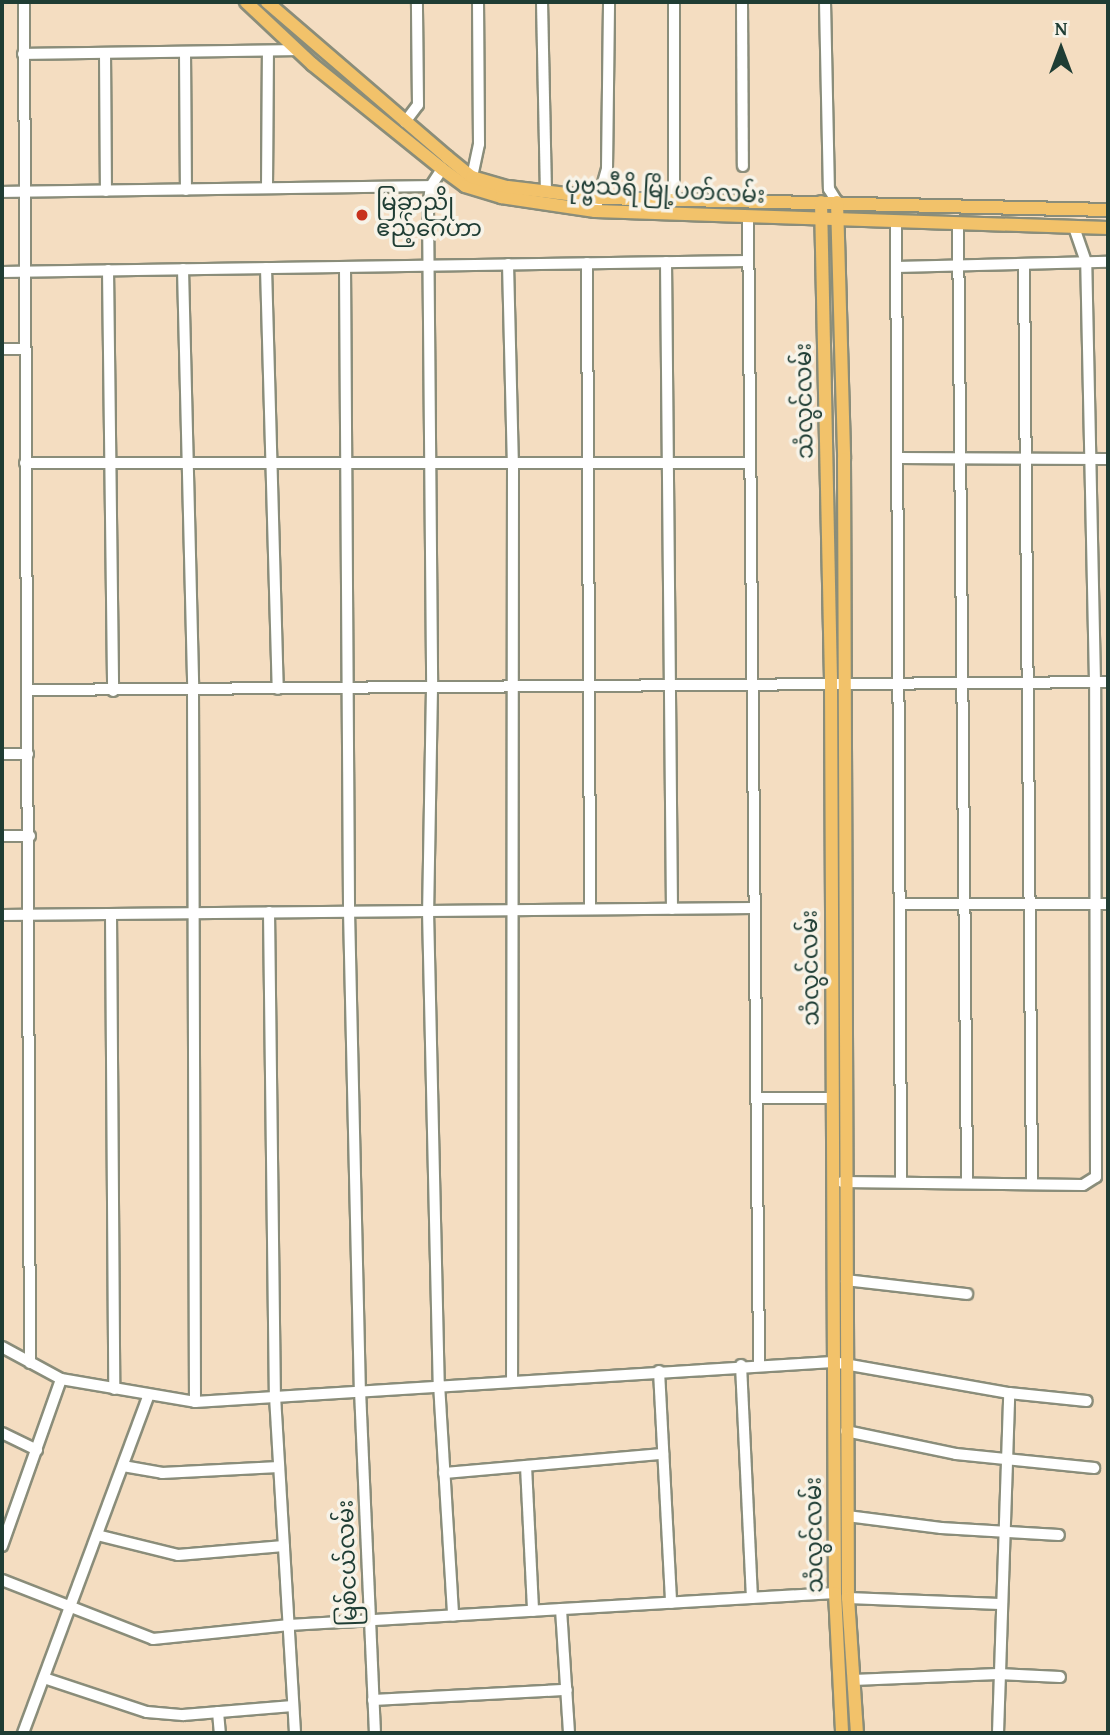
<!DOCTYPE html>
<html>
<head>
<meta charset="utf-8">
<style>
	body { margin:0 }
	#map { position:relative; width:1110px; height:1735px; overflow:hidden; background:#f4ddc1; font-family:"Gentium Book Plus","Noto Sans Myanmar",serif }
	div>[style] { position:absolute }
	.roads { filter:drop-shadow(2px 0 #8a8d7a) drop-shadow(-2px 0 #8a8d7a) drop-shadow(0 2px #8a8d7a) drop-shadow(0 -2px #8a8d7a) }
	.minor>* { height:10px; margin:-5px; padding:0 5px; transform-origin:5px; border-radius:5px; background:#fff }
	.major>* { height:12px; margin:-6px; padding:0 6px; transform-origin:6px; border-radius:6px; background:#f2c26a }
	.dots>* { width:19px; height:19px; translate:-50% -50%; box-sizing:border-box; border:4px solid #f7f3e8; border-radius:50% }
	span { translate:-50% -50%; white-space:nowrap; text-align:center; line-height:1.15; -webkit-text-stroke:7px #f7f3e8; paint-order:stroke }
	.street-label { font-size:23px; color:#1f3d34 }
	.poi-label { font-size:23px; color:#1f3d34 }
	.left { translate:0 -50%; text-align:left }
	.frame { position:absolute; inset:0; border:4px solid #1f3d34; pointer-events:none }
	.north { position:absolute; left:1026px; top:14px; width:70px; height:70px; -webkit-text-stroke:5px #f7f3e8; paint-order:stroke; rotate:0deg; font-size:19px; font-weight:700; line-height:28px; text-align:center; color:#1f3d34 }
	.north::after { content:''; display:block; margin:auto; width:24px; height:32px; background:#1f3d34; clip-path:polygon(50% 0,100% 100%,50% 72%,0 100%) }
</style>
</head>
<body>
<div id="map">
	<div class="roads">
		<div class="minor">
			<div style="left:24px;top:2px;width:1361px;rotate:89.75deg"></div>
			<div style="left:542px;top:2px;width:190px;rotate:88.8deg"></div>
			<div style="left:674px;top:2px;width:197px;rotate:90deg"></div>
			<div style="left:742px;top:2px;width:164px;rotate:89.7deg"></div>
			<div style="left:825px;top:2px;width:187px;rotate:88.8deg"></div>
			<div style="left:829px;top:189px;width:15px;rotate:58deg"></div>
			<div style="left:185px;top:52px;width:138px;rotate:89.6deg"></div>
			<div style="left:105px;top:53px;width:138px;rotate:89.6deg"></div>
			<div style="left:23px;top:54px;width:274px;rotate:-0.8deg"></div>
			<div style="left:405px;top:122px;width:21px;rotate:-53deg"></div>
			<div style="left:418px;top:105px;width:103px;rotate:-90.6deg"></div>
			<div style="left:442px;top:169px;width:20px;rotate:123deg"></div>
			<div style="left:431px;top:186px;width:21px;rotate:98deg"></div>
			<div style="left:428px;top:207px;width:481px;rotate:89.5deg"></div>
			<div style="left:432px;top:688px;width:223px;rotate:91deg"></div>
			<div style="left:428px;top:911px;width:473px;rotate:88.7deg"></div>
			<div style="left:439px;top:1384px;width:232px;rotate:86.5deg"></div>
			<div style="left:472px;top:177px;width:34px;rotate:-78deg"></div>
			<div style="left:479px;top:144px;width:142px;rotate:-90.4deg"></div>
			<div style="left:267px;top:188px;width:137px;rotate:-89.6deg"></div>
			<div style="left:2px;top:192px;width:429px;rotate:-0.8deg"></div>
			<div style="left:595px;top:211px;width:44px;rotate:-74.1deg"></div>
			<div style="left:607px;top:169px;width:167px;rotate:-89.3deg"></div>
			<div style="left:748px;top:216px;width:1148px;rotate:89.45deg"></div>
			<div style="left:896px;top:221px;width:961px;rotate:89.7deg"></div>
			<div style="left:958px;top:223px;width:958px;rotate:89.46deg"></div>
			<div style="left:666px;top:262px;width:647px;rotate:89.47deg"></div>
			<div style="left:587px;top:263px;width:646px;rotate:89.73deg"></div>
			<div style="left:508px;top:264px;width:199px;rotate:88.6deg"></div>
			<div style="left:513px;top:463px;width:917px;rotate:90.06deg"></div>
			<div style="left:1024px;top:265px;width:919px;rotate:89.5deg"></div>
			<div style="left:345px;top:267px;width:644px;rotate:89.64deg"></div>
			<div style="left:349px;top:911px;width:479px;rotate:88.7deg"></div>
			<div style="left:360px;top:1390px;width:343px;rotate:87.5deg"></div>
			<div style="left:896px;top:267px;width:212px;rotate:-1.4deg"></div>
			<div style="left:266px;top:268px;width:421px;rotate:88.4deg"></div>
			<div style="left:183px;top:269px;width:421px;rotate:88.6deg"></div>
			<div style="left:193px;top:690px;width:712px;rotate:89.84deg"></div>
			<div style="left:108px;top:270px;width:421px;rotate:89.3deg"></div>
			<div style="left:2px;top:272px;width:746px;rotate:-0.84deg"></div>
			<div style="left:2px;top:349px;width:20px"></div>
			<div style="left:898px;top:458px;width:210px;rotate:0.3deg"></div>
			<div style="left:25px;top:463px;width:725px"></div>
			<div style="left:28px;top:690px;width:1080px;rotate:-0.42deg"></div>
			<div style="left:2px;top:754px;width:26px"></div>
			<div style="left:2px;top:836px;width:28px"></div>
			<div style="left:900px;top:904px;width:208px"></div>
			<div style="left:269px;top:912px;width:484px;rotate:89.3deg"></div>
			<div style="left:275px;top:1396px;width:338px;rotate:86.6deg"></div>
			<div style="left:111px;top:914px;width:475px;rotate:89.6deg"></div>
			<div style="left:2px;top:915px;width:752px;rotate:-0.53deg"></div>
			<div style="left:756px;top:1098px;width:77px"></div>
			<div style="left:842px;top:1182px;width:241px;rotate:0.7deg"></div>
			<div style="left:1083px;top:1185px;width:15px;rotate:-32deg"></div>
			<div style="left:1096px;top:1177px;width:495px;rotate:-90.1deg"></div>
			<div style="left:1095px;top:682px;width:420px;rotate:-91.2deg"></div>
			<div style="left:1086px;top:262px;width:37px;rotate:-109deg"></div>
			<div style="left:846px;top:1280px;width:122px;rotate:6.6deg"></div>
			<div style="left:2px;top:1347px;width:67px;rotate:28.5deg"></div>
			<div style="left:61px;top:1379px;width:136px;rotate:9.7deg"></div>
			<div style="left:195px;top:1402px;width:639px;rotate:-3.59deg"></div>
			<div style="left:833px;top:1362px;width:179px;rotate:10deg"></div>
			<div style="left:1009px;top:1393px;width:78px;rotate:5.9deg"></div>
			<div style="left:741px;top:1365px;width:233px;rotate:87.3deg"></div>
			<div style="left:659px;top:1371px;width:232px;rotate:87deg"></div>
			<div style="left:846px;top:1431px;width:112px;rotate:11.8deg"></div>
			<div style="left:956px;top:1454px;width:139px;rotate:5.8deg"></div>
			<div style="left:2px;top:1433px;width:39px;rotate:26deg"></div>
			<div style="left:123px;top:1466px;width:40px;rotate:10deg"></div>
			<div style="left:162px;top:1473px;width:117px;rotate:-2.9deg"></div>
			<div style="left:526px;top:1466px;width:145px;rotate:87.2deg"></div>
			<div style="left:444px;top:1473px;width:220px;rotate:-5deg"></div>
			<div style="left:847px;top:1516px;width:95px;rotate:7.3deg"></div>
			<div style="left:941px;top:1528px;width:118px;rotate:3.4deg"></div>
			<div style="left:97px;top:1535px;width:83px;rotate:13.9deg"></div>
			<div style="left:178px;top:1555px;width:106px;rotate:-4.9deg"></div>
			<div style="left:2px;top:1546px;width:177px;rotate:-70.5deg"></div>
			<div style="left:2px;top:1580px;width:162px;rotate:21.3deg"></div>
			<div style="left:153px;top:1639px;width:137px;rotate:-5.9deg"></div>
			<div style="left:289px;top:1625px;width:547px;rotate:-3.35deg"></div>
			<div style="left:848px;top:1598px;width:152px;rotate:2.3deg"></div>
			<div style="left:561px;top:1609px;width:124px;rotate:86.3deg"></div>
			<div style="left:44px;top:1678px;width:108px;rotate:18.3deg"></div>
			<div style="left:147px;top:1712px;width:36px;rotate:5deg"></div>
			<div style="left:183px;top:1715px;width:110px;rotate:-4.7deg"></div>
			<div style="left:853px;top:1680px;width:145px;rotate:-2.4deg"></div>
			<div style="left:998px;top:1674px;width:62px;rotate:2.8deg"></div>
			<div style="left:373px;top:1700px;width:194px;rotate:-3deg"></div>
			<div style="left:218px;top:1712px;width:21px;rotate:85deg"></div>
			<div style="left:23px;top:1733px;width:361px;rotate:-69.6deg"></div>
			<div style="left:998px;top:1733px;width:340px;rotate:-88.1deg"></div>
		</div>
		<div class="major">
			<div style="left:246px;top:2px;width:91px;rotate:43.2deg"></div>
			<div style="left:312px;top:64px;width:167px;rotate:38.9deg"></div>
			<div style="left:442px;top:169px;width:29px;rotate:36deg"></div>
			<div style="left:465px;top:186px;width:38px;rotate:17deg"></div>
			<div style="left:501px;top:197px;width:95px;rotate:8.5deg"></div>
			<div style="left:595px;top:211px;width:513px;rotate:1.9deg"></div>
			<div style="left:267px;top:2px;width:238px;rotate:40.7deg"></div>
			<div style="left:447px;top:157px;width:32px;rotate:39deg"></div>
			<div style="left:472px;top:177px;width:37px;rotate:16deg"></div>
			<div style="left:508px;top:187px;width:93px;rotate:6.8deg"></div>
			<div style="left:600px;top:198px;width:508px;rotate:1.35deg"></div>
			<div style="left:821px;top:202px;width:480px;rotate:88.8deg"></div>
			<div style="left:831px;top:682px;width:911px;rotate:89.75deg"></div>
			<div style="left:835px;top:1593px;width:140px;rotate:87.1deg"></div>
			<div style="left:837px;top:202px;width:257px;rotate:88.4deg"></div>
			<div style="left:844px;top:459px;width:1139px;rotate:89.8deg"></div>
			<div style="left:848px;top:1598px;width:135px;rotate:86.2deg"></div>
		</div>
	</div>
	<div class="dots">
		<div style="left:362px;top:215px;background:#c8321e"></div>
	</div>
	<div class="street-label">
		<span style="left:665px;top:190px;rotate:3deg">ပုဗ္ဗသီရိ မြို့ပတ်လမ်း</span>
		<span style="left:804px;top:401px;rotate:-91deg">သံလွင်လမ်း</span>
		<span style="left:810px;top:968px;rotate:-91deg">သံလွင်လမ်း</span>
		<span style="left:814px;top:1535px;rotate:-91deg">သံလွင်လမ်း</span>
		<span style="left:347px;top:1563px;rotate:-92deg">မြစ်ငယ်လမ်း</span>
	</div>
	<div class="poi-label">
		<span class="left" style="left:376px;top:215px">မြခွာညို<br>ဧည့်ဂေဟာ</span>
	</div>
	<div class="frame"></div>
	<div class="north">N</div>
</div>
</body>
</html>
